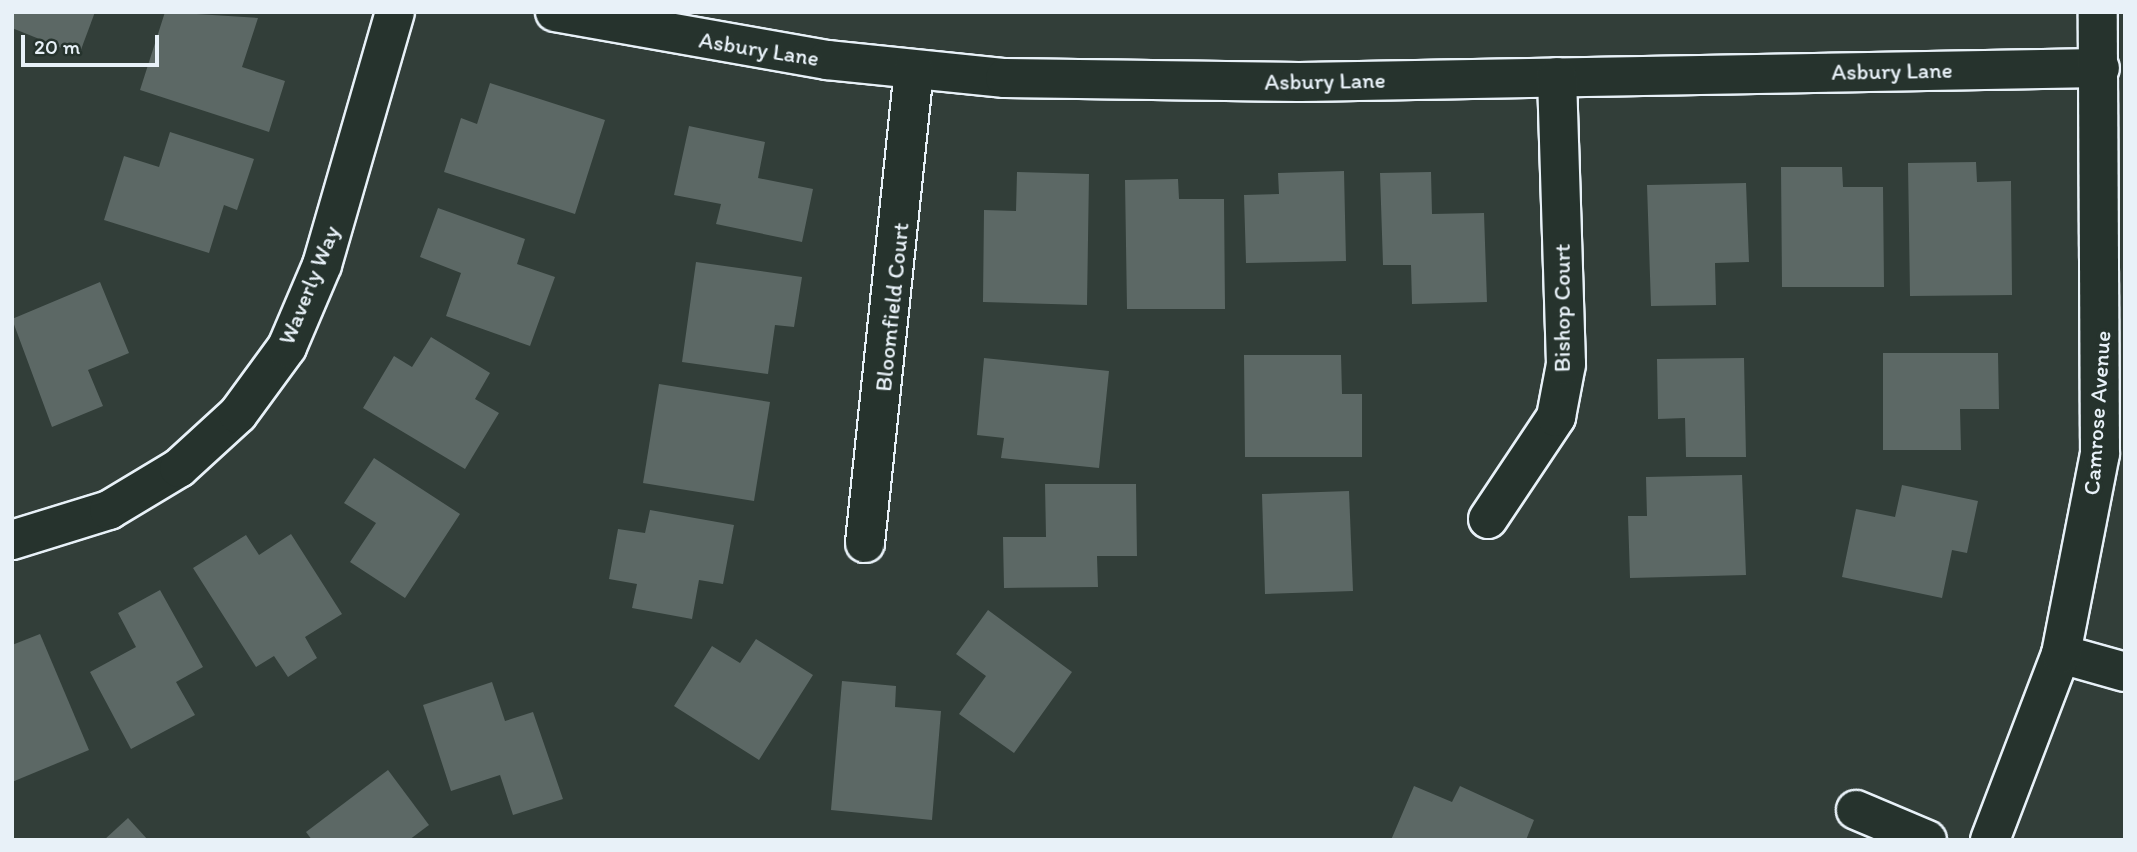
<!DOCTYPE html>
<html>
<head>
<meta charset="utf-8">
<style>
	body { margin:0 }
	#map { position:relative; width:2137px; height:852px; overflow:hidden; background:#323e39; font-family:Itim,sans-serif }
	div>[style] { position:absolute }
	.building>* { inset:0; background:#5c6865 }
	.roads { filter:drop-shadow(2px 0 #e8f1f8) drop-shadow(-2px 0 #e8f1f8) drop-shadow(0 2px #e8f1f8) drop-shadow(0 -2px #e8f1f8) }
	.minor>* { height:38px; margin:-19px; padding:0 19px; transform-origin:19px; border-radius:19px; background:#26332d }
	span { translate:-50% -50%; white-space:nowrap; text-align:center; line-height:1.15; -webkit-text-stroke:7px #26332d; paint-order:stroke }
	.street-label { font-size:23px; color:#e8f1f8 }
	.frame { position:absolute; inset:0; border:14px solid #e8f1f8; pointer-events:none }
	.scale { position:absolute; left:21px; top:35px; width:138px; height:32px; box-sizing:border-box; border:4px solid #e8f1f8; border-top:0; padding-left:9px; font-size:21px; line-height:24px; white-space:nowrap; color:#e8f1f8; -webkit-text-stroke:5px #26332d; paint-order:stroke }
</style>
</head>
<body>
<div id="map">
	<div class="building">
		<div style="clip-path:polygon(12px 12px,95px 12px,79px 55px,12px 28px)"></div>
		<div style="clip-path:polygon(165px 12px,258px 18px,242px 67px,285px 81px,269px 132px,140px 90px)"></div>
		<div style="clip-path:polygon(490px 83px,605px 120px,575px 214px,444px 172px,461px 118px,477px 124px)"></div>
		<div style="clip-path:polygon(689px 126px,765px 142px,758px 178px,813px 189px,802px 242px,716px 224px,721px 204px,674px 195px)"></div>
		<div style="clip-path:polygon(170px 132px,254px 159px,237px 210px,224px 205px,209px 253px,104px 220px,124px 156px,159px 167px)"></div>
		<div style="clip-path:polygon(1976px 162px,1977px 182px,2011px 181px,2012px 295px,1910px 296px,1908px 163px)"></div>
		<div style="clip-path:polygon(1781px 167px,1842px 167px,1843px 187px,1883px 187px,1884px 287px,1782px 287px)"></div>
		<div style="clip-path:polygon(1344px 171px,1346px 261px,1246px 263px,1244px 195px,1279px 194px,1278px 173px)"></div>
		<div style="clip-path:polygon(1017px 172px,1089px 174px,1087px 305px,983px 302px,984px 210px,1016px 211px)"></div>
		<div style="clip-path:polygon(1431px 172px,1432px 214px,1484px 213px,1487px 302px,1412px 304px,1411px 265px,1383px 265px,1380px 173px)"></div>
		<div style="clip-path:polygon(1178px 179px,1179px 199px,1224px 199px,1225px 309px,1127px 309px,1125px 180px)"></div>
		<div style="clip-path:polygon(1746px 183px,1749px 262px,1715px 263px,1716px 305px,1651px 306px,1647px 185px)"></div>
		<div style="clip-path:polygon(438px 208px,525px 239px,517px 264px,555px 277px,530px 346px,446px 316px,461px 273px,420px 257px)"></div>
		<div style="clip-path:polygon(696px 262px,802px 277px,794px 327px,775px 325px,768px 374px,682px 362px)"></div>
		<div style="clip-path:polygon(100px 282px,129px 353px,88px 370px,103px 406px,52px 427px,12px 319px)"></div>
		<div style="clip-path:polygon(431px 337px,490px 373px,475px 399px,499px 413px,465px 469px,363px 408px,394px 356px,412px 367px)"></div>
		<div style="clip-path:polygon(1883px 353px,1998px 353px,1999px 409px,1960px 409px,1961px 450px,1883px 450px)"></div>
		<div style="clip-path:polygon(1244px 355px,1341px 355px,1342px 394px,1362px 394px,1362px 457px,1245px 457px)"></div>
		<div style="clip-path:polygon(984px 358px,1109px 371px,1099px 468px,1001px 458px,1004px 438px,977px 435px)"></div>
		<div style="clip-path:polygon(1744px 358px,1746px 457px,1686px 457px,1685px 418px,1658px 419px,1657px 359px)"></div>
		<div style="clip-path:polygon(659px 384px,770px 402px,754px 501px,643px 483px)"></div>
		<div style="clip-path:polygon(374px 458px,460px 514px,405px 598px,350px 562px,376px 523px,344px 503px)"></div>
		<div style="clip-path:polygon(1742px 475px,1746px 575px,1630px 578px,1628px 516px,1647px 516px,1646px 477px)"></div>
		<div style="clip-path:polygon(1045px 484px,1136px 484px,1137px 556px,1097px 556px,1098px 587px,1004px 588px,1003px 537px,1046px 537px)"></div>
		<div style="clip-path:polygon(1902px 485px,1978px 501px,1967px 553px,1952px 550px,1942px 598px,1842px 577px,1856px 509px,1895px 517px)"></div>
		<div style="clip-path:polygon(1349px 491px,1353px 591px,1265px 594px,1262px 494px)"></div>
		<div style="clip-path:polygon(650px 510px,734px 525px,723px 584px,699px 580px,692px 619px,632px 608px,637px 584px,609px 579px,618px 529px,645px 533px)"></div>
		<div style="clip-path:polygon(291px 534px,342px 614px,305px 637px,317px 658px,288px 677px,274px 656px,256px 667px,193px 568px,246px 535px,259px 555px)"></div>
		<div style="clip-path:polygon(160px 590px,203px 667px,176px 682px,195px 715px,131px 749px,90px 672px,136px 647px,118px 613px)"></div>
		<div style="clip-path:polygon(988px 610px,1072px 672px,1014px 753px,959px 714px,986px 676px,956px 654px)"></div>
		<div style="clip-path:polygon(40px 634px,89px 750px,12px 782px,12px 645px)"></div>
		<div style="clip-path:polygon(756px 639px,813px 675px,759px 760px,674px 706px,712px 646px,740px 663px)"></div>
		<div style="clip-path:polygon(842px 681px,896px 686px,895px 707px,941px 711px,932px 820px,831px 810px)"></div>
		<div style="clip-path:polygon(492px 682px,505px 721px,533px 712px,563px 799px,513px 815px,500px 775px,451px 791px,423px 705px)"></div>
		<div style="clip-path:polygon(388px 770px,429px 825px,409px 840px,312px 840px,306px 832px)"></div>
		<div style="clip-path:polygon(1414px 786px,1452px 802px,1460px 786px,1534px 820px,1526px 840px,1391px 840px)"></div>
		<div style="clip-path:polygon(128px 818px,148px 840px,104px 840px)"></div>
	</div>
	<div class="roads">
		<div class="minor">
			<div style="left:555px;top:12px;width:276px;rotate:10deg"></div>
			<div style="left:827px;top:60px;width:179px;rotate:5.8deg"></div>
			<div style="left:1005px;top:78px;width:294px;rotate:0.8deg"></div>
			<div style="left:1299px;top:82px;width:801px;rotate:-1deg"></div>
			<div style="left:1488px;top:519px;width:123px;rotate:-56.3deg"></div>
			<div style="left:1556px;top:417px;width:54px;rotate:-79.3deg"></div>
			<div style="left:1566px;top:364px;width:287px;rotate:-91.8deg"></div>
			<div style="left:12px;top:540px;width:102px;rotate:-17.2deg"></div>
			<div style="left:109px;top:510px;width:82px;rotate:-31deg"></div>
			<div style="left:179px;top:468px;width:80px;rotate:-42.5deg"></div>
			<div style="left:238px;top:414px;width:83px;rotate:-53.8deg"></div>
			<div style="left:287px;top:347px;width:89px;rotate:-66.9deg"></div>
			<div style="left:322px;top:265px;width:263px;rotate:-73.9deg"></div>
			<div style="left:865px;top:543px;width:476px;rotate:-84.1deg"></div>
			<div style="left:2061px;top:654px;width:66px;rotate:15.7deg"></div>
			<div style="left:1856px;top:810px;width:77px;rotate:22.9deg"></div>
			<div style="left:1990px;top:840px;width:199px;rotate:-69.1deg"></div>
			<div style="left:2061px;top:654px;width:204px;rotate:-79deg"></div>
			<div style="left:2100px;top:454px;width:442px;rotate:-90.3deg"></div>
		</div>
	</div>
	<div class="street-label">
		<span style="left:759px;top:49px;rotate:9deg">Asbury Lane</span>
		<span style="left:1892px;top:71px;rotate:-1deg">Asbury Lane</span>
		<span style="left:1325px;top:81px;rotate:-1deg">Asbury Lane</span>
		<span style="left:309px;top:285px;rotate:-68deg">Waverly Way</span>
		<span style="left:892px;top:307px;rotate:-84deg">Bloomfield Court</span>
		<span style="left:1562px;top:308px;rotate:-90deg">Bishop Court</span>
		<span style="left:2097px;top:413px;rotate:-86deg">Camrose Avenue</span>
	</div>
	<div class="frame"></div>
	<div class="scale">20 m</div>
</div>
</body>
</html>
